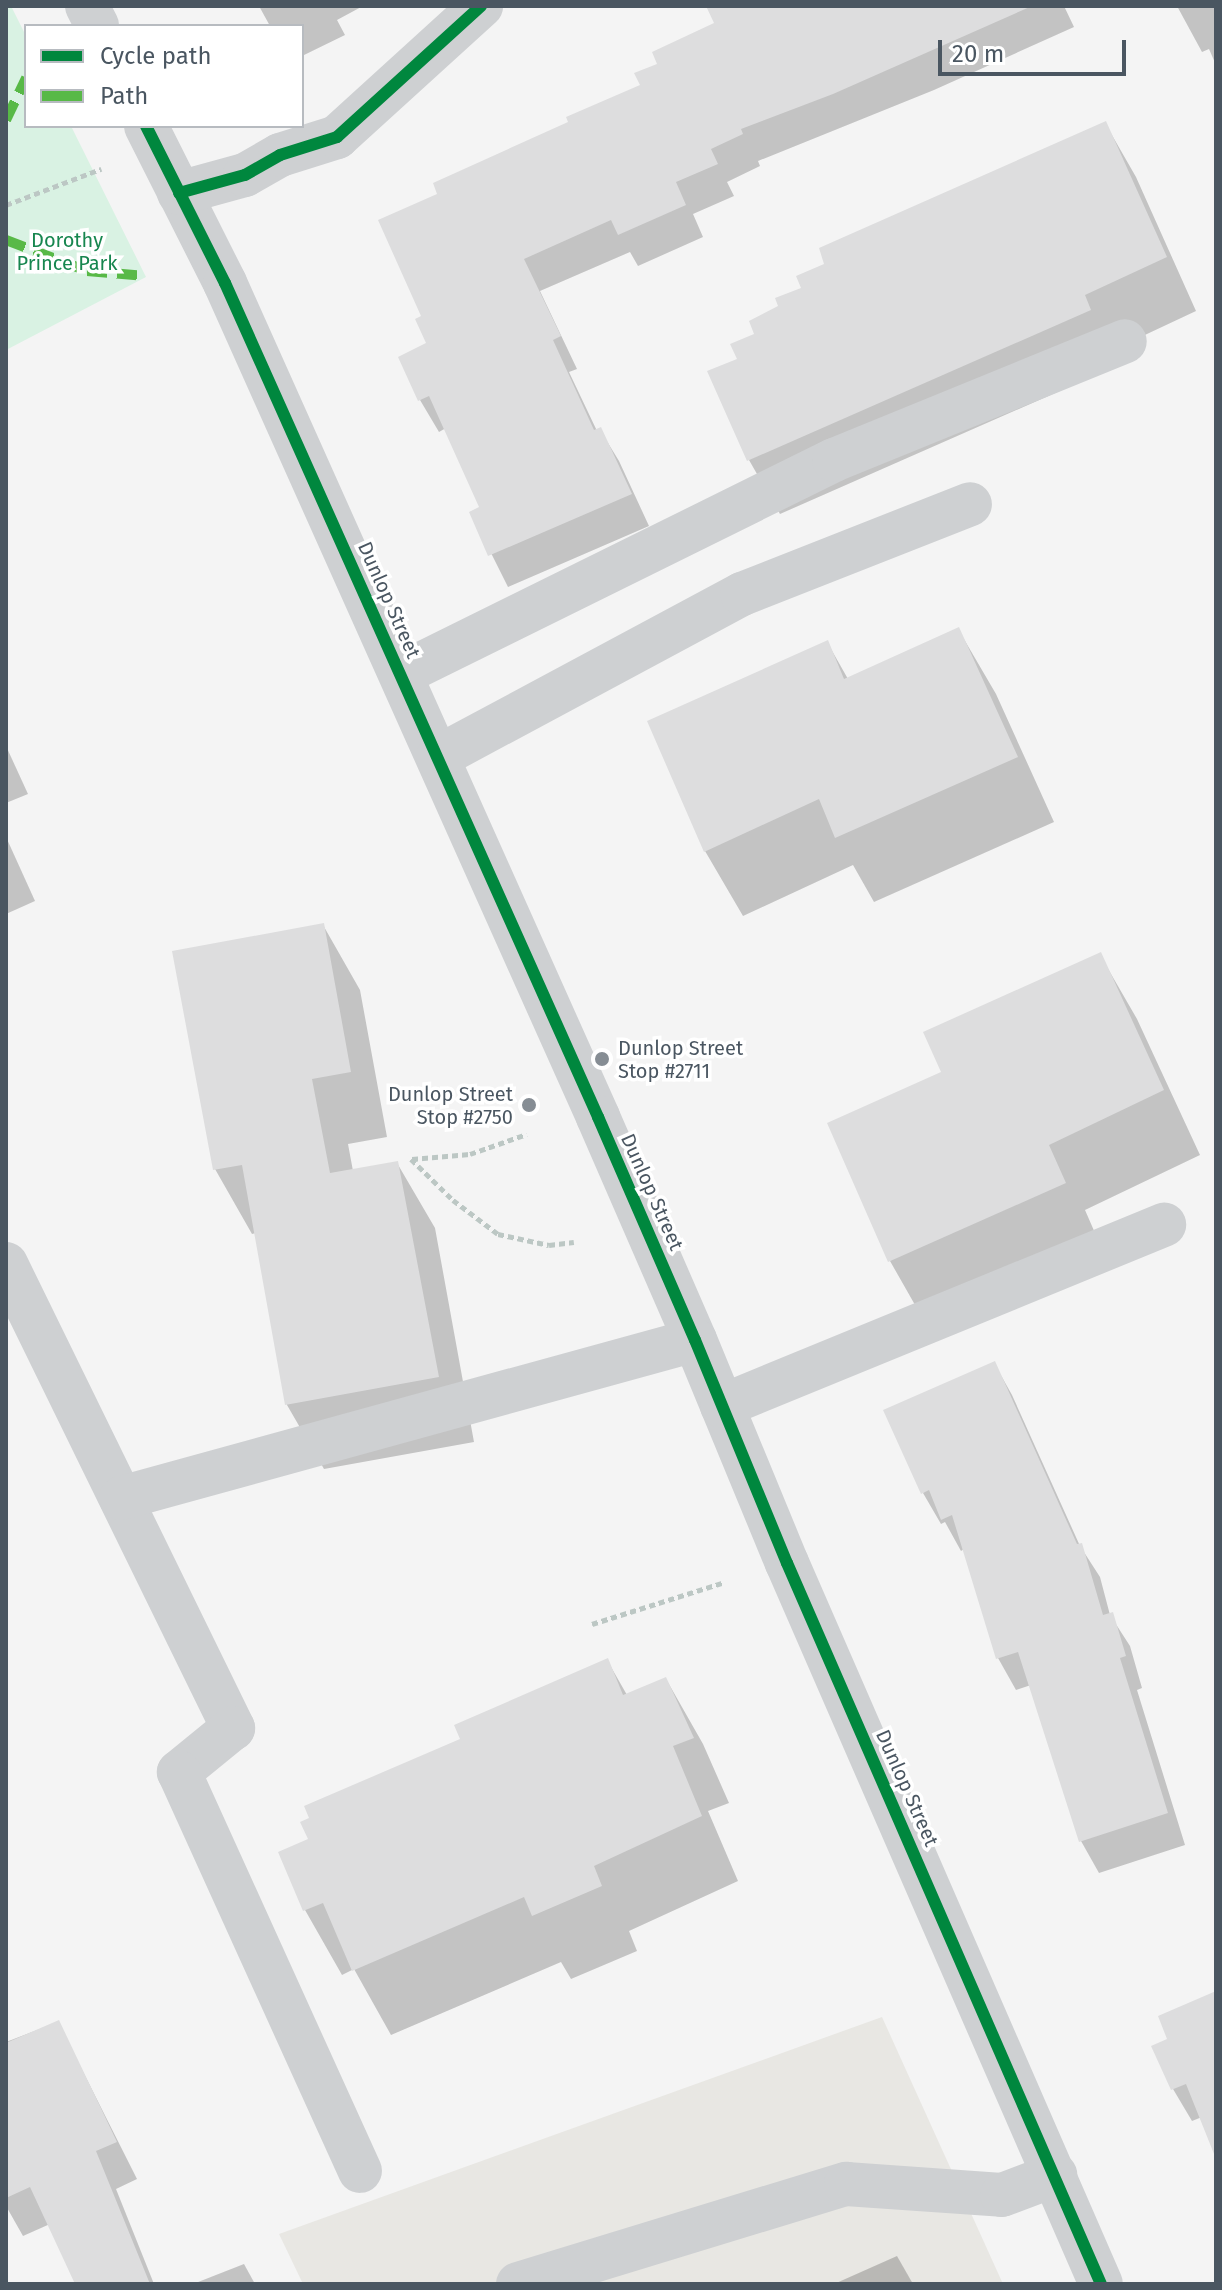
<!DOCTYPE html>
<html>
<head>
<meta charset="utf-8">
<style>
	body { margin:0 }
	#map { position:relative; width:1222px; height:2290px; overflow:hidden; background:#f4f4f4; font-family:"Fira Sans",sans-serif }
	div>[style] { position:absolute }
	.commercial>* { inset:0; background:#e8e7e3 }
	.green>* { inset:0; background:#d9f2e3 }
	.shadow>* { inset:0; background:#0003 }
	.building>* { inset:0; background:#ddddde }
	.path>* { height:5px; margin-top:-2.5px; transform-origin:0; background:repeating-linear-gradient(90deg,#bcc7c4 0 6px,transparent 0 10px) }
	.minor>* { height:44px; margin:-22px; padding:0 22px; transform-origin:22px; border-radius:22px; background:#ced0d2 }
	.quiet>* { height:10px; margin-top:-5px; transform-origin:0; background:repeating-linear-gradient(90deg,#58b947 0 20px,transparent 0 30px) }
	.cycleway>* { height:12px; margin:-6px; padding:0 6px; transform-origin:6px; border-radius:6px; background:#00873e }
	.dots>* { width:22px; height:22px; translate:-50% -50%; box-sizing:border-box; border:4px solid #fff; border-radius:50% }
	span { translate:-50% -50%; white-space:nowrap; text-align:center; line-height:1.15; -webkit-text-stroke:7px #fff; paint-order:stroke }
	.park-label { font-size:20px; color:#17864f }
	.street-label { font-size:20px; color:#4a5661 }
	.poi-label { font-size:20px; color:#4a5661 }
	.left { translate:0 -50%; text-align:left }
	.right { translate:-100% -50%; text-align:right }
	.frame { position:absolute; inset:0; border:8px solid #4a5661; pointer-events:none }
	.legend { position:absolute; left:24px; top:24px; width:280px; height:104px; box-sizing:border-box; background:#fff; border:2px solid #b7bbc0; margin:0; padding:10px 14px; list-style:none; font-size:24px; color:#4a5661 }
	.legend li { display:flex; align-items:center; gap:16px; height:40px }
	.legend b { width:40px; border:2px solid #b7bbc0 }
	.scale { position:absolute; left:938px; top:40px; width:188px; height:36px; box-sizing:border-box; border:4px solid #4a5661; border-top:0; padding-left:10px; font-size:24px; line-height:28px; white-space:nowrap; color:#4a5661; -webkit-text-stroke:6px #fff; paint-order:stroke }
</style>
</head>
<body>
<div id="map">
	<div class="commercial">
		<div style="clip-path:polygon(882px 2017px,1003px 2284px,303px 2284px,279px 2234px)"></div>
	</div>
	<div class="green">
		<div style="clip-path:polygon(6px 6px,11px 6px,26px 36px,26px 126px,71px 126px,146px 277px,6px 350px)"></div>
	</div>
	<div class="shadow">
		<div style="clip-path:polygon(259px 6px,363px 6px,337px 20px,345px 35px,302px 56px,302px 26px,270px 26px)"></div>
		<div style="clip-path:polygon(708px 6px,1064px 6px,1074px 27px,934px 90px,758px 161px,760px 166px,727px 182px,734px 196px,693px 214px,703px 237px,638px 266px,630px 252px,540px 291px,577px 369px,569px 372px,597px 431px,600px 430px,619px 461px,649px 526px,508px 587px,471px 513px,482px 508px,446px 428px,439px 432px,420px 400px,429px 344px,423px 317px,440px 195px,642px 86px,660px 65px,716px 24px)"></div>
		<div style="clip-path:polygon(1177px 6px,1216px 6px,1216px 65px,1209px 49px,1202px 52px)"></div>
		<div style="clip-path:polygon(1105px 123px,1136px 177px,1196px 311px,1115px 349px,1121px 364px,780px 514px,749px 460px,710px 372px,739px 361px,781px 308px,804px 289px)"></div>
		<div style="clip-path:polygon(958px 629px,996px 694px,1054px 822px,874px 902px,853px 865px,743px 916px,705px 851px,649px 722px,827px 642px,848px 679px)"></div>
		<div style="clip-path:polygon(6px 746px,28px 794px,6px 803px)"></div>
		<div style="clip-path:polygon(6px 837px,35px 901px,6px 914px)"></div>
		<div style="clip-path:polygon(323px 925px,360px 990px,387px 1137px,348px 1144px,353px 1171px,397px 1163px,435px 1228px,474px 1442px,324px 1469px,287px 1405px,256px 1233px,252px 1234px,215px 1169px)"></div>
		<div style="clip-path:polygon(1100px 955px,1137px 1019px,1200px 1155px,1085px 1210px,1102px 1249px,927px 1326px,890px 1261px,830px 1124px,943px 1073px)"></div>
		<div style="clip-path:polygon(994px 1363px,1012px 1395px,1080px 1546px,1100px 1577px,1110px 1615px,1130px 1646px,1142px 1688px,1137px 1690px,1185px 1845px,1099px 1873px,1081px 1841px,1031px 1685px,1016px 1690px,998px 1658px,964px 1549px,961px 1551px,945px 1522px,941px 1524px,923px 1493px)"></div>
		<div style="clip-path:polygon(607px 1660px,627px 1695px,666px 1679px,703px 1744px,729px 1803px,708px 1811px,738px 1881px,629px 1931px,637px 1951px,571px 1979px,561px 1962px,391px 2035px,354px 1969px,342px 1975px,305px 1910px,280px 1853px,310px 1840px,462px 1740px)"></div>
		<div style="clip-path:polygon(1216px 1993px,1216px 2130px,1207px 2115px,1192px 2121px,1173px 2089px,1170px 2040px)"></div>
		<div style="clip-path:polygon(58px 2022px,137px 2179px,116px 2189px,154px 2284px,78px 2284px,50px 2224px,23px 2236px,6px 2206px,6px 2042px)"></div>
		<div style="clip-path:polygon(897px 2256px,913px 2284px,834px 2284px)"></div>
		<div style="clip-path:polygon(244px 2264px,255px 2284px,193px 2284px)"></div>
	</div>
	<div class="building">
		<div style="clip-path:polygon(706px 6px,1032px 6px,833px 94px,741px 129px,743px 134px,711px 149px,718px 164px,676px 182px,686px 205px,618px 235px,611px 220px,524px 259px,561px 336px,553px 340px,594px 430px,601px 427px,632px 494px,488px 556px,469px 512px,479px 507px,429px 396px,418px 401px,398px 357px,426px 343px,415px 319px,421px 316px,378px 220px,437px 194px,433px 183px,568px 122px,566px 117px,640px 85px,634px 73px,657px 64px,652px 52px,714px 23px)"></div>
		<div style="clip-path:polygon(1106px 121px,1167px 257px,1085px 295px,1091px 310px,747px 461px,707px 371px,737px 359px,730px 344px,754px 334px,749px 321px,778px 306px,775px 298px,801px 288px,796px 276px,824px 264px,819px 248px)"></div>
		<div style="clip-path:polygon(959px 627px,1018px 757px,835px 838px,819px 799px,704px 852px,647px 721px,828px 640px,844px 679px)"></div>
		<div style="clip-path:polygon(324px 923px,351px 1072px,312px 1079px,330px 1173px,398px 1161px,439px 1377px,285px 1405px,242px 1165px,213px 1170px,172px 951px)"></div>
		<div style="clip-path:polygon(1101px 952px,1164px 1090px,1049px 1145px,1066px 1183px,888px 1262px,827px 1123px,941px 1072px,923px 1032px)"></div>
		<div style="clip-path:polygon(995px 1361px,1077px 1544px,1082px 1543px,1103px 1615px,1113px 1612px,1126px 1656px,1120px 1658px,1168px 1813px,1079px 1842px,1018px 1652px,996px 1659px,952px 1515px,941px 1520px,929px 1490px,921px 1494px,883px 1410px)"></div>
		<div style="clip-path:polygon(608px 1658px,623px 1695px,666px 1677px,694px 1738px,673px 1746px,702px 1816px,594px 1866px,602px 1886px,532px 1916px,524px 1897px,352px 1971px,323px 1903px,303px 1911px,278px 1852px,308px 1839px,300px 1822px,309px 1818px,304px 1806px,460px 1739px,454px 1725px)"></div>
		<div style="clip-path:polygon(1216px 1991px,1216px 2153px,1214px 2154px,1186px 2084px,1171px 2090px,1151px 2046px,1167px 2039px,1158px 2016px)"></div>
		<div style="clip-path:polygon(59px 2020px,117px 2142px,96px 2151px,150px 2284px,75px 2284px,30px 2187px,6px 2198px,6px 2043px)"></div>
	</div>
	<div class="path">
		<div style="left:6px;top:205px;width:102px;rotate:-20.8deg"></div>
		<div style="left:411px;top:1159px;width:59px;rotate:44.3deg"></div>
		<div style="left:453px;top:1200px;width:56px;rotate:37.1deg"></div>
		<div style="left:498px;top:1234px;width:52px;rotate:12.2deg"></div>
		<div style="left:549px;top:1245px;width:25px;rotate:-7deg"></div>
		<div style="left:412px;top:1159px;width:58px;rotate:-4.9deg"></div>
		<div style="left:470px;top:1154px;width:60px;rotate:-19.3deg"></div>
		<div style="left:592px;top:1624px;width:139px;rotate:-17.5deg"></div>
	</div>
	<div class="minor">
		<div style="left:87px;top:6px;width:22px;rotate:63deg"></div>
		<div style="left:146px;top:126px;width:176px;rotate:63.3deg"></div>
		<div style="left:225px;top:283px;width:914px;rotate:65.9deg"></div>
		<div style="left:598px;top:1117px;width:243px;rotate:66.5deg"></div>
		<div style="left:695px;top:1340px;width:241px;rotate:67.6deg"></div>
		<div style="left:787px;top:1563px;width:786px;rotate:66.47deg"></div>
		<div style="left:179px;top:193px;width:68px;rotate:-15.3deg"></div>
		<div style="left:245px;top:175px;width:40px;rotate:-29.7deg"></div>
		<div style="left:280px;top:155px;width:60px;rotate:-17.5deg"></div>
		<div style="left:337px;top:137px;width:195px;rotate:-42.3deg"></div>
		<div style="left:401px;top:674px;width:483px;rotate:-26.3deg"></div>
		<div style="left:834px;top:460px;width:314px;rotate:-22.2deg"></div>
		<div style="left:438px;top:757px;width:345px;rotate:-28.2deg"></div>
		<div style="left:742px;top:594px;width:245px;rotate:-21.5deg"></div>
		<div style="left:6px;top:1264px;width:517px;rotate:63.93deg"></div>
		<div style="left:233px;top:1728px;width:70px;rotate:140.8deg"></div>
		<div style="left:179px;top:1772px;width:438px;rotate:65.6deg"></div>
		<div style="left:722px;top:1406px;width:478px;rotate:-22.3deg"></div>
		<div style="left:121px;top:1498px;width:595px;rotate:-15.39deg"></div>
		<div style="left:518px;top:2284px;width:343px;rotate:-17deg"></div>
		<div style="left:846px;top:2184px;width:156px;rotate:4deg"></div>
		<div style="left:1002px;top:2195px;width:57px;rotate:-20.7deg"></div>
	</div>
	<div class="quiet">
		<div style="left:6px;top:120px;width:47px;rotate:-64.5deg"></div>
		<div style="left:6px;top:240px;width:87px;rotate:20.9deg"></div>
		<div style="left:87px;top:271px;width:59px;rotate:4.8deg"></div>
	</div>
	<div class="cycleway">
		<div style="left:146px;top:126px;width:176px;rotate:63.3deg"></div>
		<div style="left:225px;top:283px;width:914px;rotate:65.9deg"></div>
		<div style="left:598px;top:1117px;width:243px;rotate:66.5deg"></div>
		<div style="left:695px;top:1340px;width:241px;rotate:67.6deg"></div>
		<div style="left:787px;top:1563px;width:786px;rotate:66.47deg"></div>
		<div style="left:179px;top:193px;width:68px;rotate:-15.3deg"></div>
		<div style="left:245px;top:175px;width:40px;rotate:-29.7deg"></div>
		<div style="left:280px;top:155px;width:60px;rotate:-17.5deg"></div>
		<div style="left:337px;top:137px;width:195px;rotate:-42.3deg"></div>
	</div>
	<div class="dots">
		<div style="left:602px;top:1059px;background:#868d94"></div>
		<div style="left:529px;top:1105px;background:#868d94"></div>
	</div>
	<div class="park-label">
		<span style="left:67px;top:252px">Dorothy<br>Prince Park</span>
	</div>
	<div class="street-label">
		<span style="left:389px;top:600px;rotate:66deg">Dunlop Street</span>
		<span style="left:652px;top:1192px;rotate:66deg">Dunlop Street</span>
		<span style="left:907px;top:1788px;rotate:66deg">Dunlop Street</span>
	</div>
	<div class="poi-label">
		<span class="left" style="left:618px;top:1060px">Dunlop Street<br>Stop #2711</span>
		<span class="right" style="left:513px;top:1106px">Dunlop Street<br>Stop #2750</span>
	</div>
	<div class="frame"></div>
	<ul class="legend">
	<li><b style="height:10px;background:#00873e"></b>Cycle path</li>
	<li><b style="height:10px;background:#58b947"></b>Path</li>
	</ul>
	<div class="scale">20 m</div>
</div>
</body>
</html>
